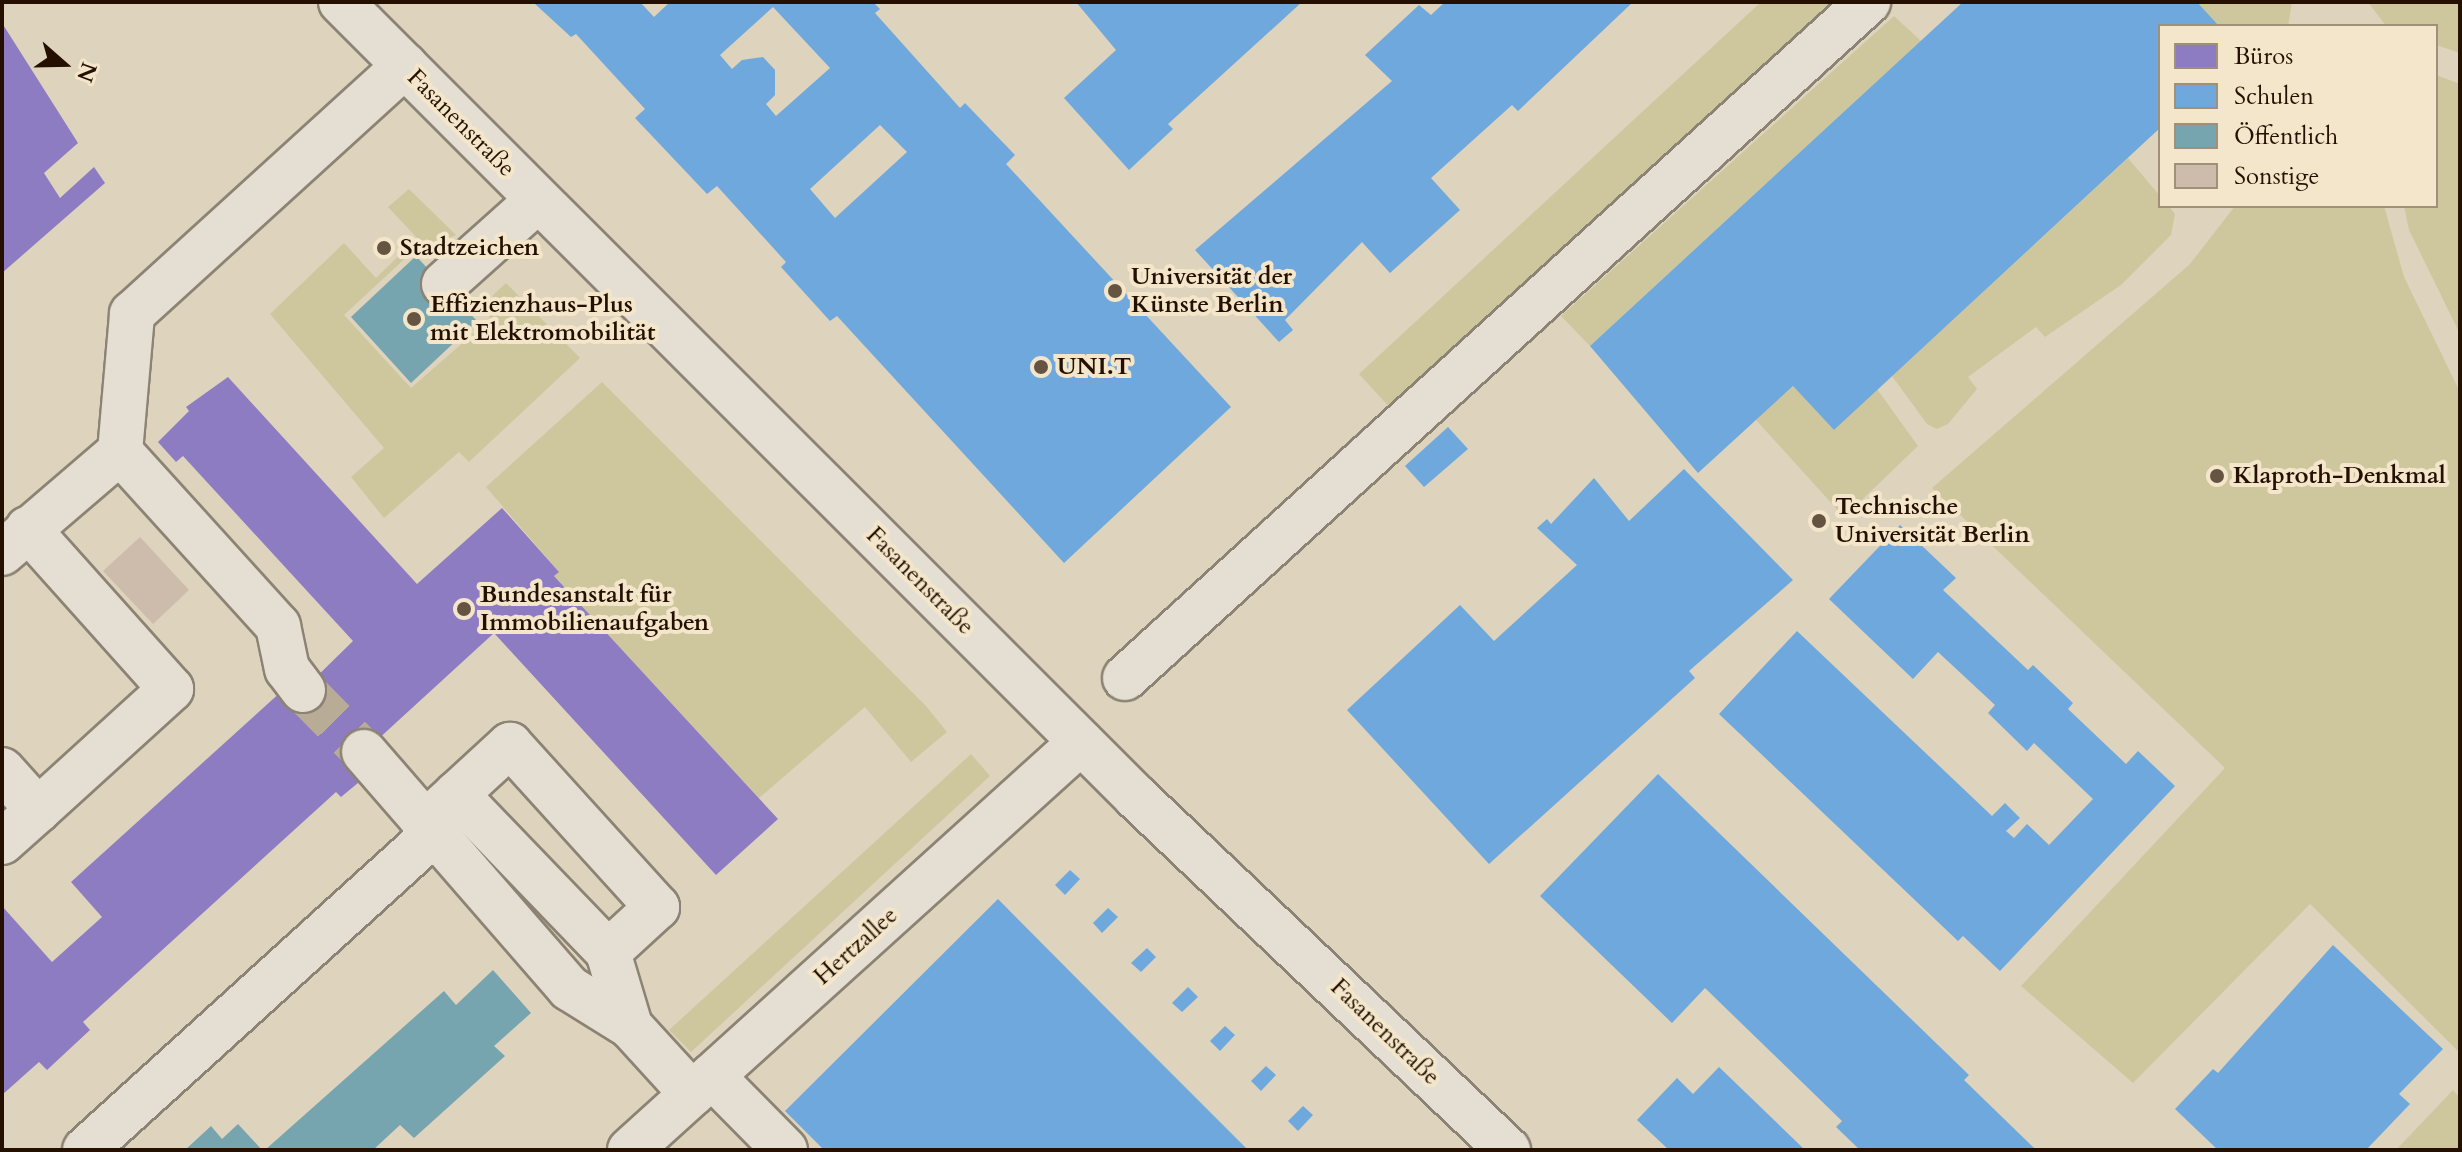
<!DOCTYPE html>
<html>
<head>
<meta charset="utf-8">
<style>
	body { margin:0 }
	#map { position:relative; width:2462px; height:1152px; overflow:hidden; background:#ded3bc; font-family:Cardo,serif }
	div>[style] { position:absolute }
	.green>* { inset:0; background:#cec79e }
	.offices>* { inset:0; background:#8e7cc3 }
	.schools>* { inset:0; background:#6fa8dc }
	.public>* { inset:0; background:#76a5af }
	.building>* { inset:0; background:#cdbcac }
	.minor-tunnel>* { height:44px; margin-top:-22px; transform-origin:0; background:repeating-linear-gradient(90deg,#b9ac96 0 44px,transparent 0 66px) }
	.roads { filter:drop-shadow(2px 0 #8c8374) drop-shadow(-2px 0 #8c8374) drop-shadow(0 2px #8c8374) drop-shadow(0 -2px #8c8374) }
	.minor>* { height:44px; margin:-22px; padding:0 22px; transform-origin:22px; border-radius:22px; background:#e5dfd3 }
	.dots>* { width:22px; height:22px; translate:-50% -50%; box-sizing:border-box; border:4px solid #f3e6ca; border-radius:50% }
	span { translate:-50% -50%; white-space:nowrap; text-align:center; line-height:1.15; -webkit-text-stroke:8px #f3e6ca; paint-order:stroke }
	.street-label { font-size:24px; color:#251000 }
	.poi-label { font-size:24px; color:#251000; font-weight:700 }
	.left { translate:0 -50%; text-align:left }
	.frame { position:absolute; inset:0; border:4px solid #251000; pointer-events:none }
	.legend { position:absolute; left:2158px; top:24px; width:280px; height:184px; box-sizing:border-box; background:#f3e6ca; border:2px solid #a19079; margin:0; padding:10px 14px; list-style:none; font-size:24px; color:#251000 }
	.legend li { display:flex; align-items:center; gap:16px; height:40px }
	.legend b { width:40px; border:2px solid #a19079 }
	.north { position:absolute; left:24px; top:24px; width:80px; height:80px; -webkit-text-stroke:6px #f3e6ca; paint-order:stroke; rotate:110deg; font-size:22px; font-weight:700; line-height:32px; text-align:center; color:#251000 }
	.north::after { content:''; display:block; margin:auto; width:28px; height:36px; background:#251000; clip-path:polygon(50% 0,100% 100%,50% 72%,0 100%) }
</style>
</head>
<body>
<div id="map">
	<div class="green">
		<div style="clip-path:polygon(1761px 2px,1837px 2px,1392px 410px,1359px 374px)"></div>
		<div style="clip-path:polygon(2197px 2px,2292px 2px,2288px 26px,2219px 26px)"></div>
		<div style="clip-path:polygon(2368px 2px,2460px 2px,2460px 53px,2436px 45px,2436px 26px,2386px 26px)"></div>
		<div style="clip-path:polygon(1894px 16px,1921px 41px,1590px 346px,1561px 316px)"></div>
		<div style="clip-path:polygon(2436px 75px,2460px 84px,2460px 334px,2409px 230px,2404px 206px,2436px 206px)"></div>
		<div style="clip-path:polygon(2128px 158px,2160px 196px,2160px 206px,2169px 206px,2175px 214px,2171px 235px,2121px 285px,2045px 337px,2036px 327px,1968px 377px,1977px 389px,1948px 424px,1937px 429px,1927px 424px,1892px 376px)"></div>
		<div style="clip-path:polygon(409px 189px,456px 235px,438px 243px,426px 239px,344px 315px,411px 388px,489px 320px,493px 295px,506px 283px,580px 358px,469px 462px,459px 452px,384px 518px,351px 477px,384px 448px,270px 314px,344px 243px,376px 278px,417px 238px,388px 207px)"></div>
		<div style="clip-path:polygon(2235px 206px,2384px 206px,2404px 277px,2460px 392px,2460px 1053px,2310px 904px,2133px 1083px,2021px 986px,2225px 768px,1932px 488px,2190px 264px)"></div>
		<div style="clip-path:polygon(602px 382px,926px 706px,947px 732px,911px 762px,865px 707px,759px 798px,554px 576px,559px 572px,486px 487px)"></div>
		<div style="clip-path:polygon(1793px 386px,1834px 430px,1877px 389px,1918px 446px,1844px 517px,1756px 420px)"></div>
		<div style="clip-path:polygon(971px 754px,990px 776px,691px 1052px,669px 1030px)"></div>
		<div style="clip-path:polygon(2453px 1090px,2460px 1098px,2460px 1150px,2396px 1150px)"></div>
	</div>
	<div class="offices">
		<div style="clip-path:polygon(2px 23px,78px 143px,44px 173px,60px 198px,94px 167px,105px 183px,2px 273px)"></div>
		<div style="clip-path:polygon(228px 377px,417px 584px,502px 508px,559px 572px,554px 576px,778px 819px,716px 875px,494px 633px,364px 752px,364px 778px,341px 797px,336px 792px,83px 1022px,90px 1030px,47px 1070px,39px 1062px,2px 1095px,2px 906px,52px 962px,102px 917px,71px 882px,283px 690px,303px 690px,353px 641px,183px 456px,176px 462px,158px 442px,189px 411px,186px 407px)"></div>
	</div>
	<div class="schools">
		<div style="clip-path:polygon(evenodd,640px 2px,654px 17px,670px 2px,873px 2px,880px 9px,875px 13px,960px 108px,965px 103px,1015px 155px,1006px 164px,1231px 407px,1064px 563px,837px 316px,830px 321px,781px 267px,786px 262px,717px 186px,707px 194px,635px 118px,645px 109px,576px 34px,571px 37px,534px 3px,640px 2px,773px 7px,830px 68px,776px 116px,766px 104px,775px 95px,775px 70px,763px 57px,742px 60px,732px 69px,720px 55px,773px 7px,640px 2px,880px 125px,907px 152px,835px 218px,810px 189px,880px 125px)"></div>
		<div style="clip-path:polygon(1076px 2px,1302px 2px,1168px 124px,1173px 129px,1129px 170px,1064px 98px,1116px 50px)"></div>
		<div style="clip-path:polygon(1445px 2px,1633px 2px,1518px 111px,1512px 105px,1431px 178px,1460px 210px,1390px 273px,1362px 242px,1285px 320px,1293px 330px,1279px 342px,1195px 250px,1392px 81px,1365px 55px,1419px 5px,1431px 15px)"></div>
		<div style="clip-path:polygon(1963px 2px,2197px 2px,2219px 26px,2160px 26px,2160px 128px,1834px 430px,1793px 386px,1698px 473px,1590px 346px)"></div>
		<div style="clip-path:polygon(1448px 427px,1468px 449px,1424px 487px,1405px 466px)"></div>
		<div style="clip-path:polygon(1684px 469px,1793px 580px,1689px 671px,1695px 678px,1489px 864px,1347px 710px,1460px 605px,1494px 641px,1577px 565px,1537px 528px,1547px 519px,1551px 524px,1594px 478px,1629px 521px)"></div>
		<div style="clip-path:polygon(1900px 525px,1956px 578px,1943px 590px,2028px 670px,2033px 665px,2073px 703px,2068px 709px,2126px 764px,2138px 751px,2175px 786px,2000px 971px,1963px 936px,1958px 941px,1719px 714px,1797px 631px,1992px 816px,2005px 803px,2020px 818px,2006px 831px,2014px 838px,2027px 824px,2049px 845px,2093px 799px,2034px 743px,2027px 751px,1988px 713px,1995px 705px,1938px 652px,1913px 679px,1829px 599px)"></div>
		<div style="clip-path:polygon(1658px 774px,1969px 1075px,1964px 1080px,2036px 1150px,1860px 1150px,1836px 1127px,1842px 1121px,1705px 988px,1672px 1023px,1540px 896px)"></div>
		<div style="clip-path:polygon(1070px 870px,1080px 879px,1065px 895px,1055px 885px)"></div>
		<div style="clip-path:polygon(998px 899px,1129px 1031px,1248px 1150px,824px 1150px,785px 1111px)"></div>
		<div style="clip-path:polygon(1108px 908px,1118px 917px,1102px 933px,1093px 923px)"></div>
		<div style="clip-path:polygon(2333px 945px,2443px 1049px,2399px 1094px,2410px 1104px,2366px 1150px,2218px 1150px,2175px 1109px,2213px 1069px,2218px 1073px)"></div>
		<div style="clip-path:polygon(1147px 948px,1156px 957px,1141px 972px,1131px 963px)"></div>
		<div style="clip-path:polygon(1188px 987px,1198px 997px,1182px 1012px,1172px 1003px)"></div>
		<div style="clip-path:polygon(1225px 1026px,1235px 1035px,1220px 1051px,1210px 1041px)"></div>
		<div style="clip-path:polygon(1266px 1066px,1276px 1075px,1261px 1091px,1251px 1081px)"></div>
		<div style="clip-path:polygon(1719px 1067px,1805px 1150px,1669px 1150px,1637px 1120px,1677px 1078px,1693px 1094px)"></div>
		<div style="clip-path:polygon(1303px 1106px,1313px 1115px,1298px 1131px,1288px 1121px)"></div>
	</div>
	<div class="public">
		<div style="clip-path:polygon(416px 256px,477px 321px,411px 383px,351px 317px)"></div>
		<div style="clip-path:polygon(493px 970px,531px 1013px,494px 1046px,505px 1056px,414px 1138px,400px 1125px,373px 1150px,265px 1150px,444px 991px,456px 1005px)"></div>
		<div style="clip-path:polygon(238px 1124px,262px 1150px,185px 1150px,211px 1126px,222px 1139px)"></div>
	</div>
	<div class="building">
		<div style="clip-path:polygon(140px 537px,189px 590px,153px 624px,103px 571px)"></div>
	</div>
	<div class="minor-tunnel">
		<div style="left:303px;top:690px;width:87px;rotate:45.5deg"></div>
	</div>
	<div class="roads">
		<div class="minor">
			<div style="left:341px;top:2px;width:1124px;rotate:45deg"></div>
			<div style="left:1136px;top:797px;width:513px;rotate:43.5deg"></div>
			<div style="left:444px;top:284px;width:126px;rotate:-41.8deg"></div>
			<div style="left:2px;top:553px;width:155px;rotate:-40.6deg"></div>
			<div style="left:1125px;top:678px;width:1005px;rotate:-42.3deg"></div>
			<div style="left:303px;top:690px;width:26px;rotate:-127deg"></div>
			<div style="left:287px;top:669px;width:44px;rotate:-101.8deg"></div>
			<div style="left:278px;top:626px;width:235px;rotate:-132.2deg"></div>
			<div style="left:120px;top:452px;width:139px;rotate:-85deg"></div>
			<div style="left:132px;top:314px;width:369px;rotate:-42.3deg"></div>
			<div style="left:364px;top:752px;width:313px;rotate:49deg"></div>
			<div style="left:569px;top:988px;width:72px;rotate:31.9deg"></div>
			<div style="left:630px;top:1026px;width:92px;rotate:47.6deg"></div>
			<div style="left:2px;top:770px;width:54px;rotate:48deg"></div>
			<div style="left:38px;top:810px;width:180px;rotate:-42.3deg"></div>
			<div style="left:171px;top:689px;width:215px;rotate:-131.8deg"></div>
			<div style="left:456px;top:794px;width:219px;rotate:46.1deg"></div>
			<div style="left:424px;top:824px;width:117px;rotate:-42.6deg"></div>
			<div style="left:510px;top:745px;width:219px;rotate:47.8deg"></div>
			<div style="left:657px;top:907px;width:67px;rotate:137.4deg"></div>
			<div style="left:608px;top:952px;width:77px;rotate:73.4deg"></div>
			<div style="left:2px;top:842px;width:48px;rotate:-41.6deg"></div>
			<div style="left:712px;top:1076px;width:104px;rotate:45.4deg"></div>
			<div style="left:85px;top:1150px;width:470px;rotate:-42.2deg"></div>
			<div style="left:630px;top:1150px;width:608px;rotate:-42.13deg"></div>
		</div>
	</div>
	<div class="dots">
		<div style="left:384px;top:248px;background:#665442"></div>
		<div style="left:1115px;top:291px;background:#665442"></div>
		<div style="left:414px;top:319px;background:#665442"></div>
		<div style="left:1041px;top:367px;background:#665442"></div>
		<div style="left:2217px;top:476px;background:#665442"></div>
		<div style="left:1819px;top:521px;background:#665442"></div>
		<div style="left:464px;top:609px;background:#665442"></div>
	</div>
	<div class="street-label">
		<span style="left:461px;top:123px;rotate:45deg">Fasanenstraße</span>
		<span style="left:920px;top:581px;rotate:45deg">Fasanenstraße</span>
		<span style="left:856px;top:946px;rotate:-42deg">Hertzallee</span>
		<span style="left:1385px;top:1032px;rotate:44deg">Fasanenstraße</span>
	</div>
	<div class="poi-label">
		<span class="left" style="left:400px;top:248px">Stadtzeichen</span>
		<span class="left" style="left:1131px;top:291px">Universität der<br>Künste Berlin</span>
		<span class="left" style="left:430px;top:319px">Effizienzhaus-Plus<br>mit Elektromobilität</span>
		<span class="left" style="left:1057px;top:367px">UNI.T</span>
		<span class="left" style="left:2233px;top:476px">Klaproth-Denkmal</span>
		<span class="left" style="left:1835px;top:521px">Technische<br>Universität Berlin</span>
		<span class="left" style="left:480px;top:609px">Bundesanstalt für<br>Immobilienaufgaben</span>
	</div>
	<div class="frame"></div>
	<ul class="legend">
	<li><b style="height:22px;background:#8e7cc3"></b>Büros</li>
	<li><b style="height:22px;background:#6fa8dc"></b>Schulen</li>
	<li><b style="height:22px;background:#76a5af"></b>Öffentlich</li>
	<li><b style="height:22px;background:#cdbcac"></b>Sonstige</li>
	</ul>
	<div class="north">N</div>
</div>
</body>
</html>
